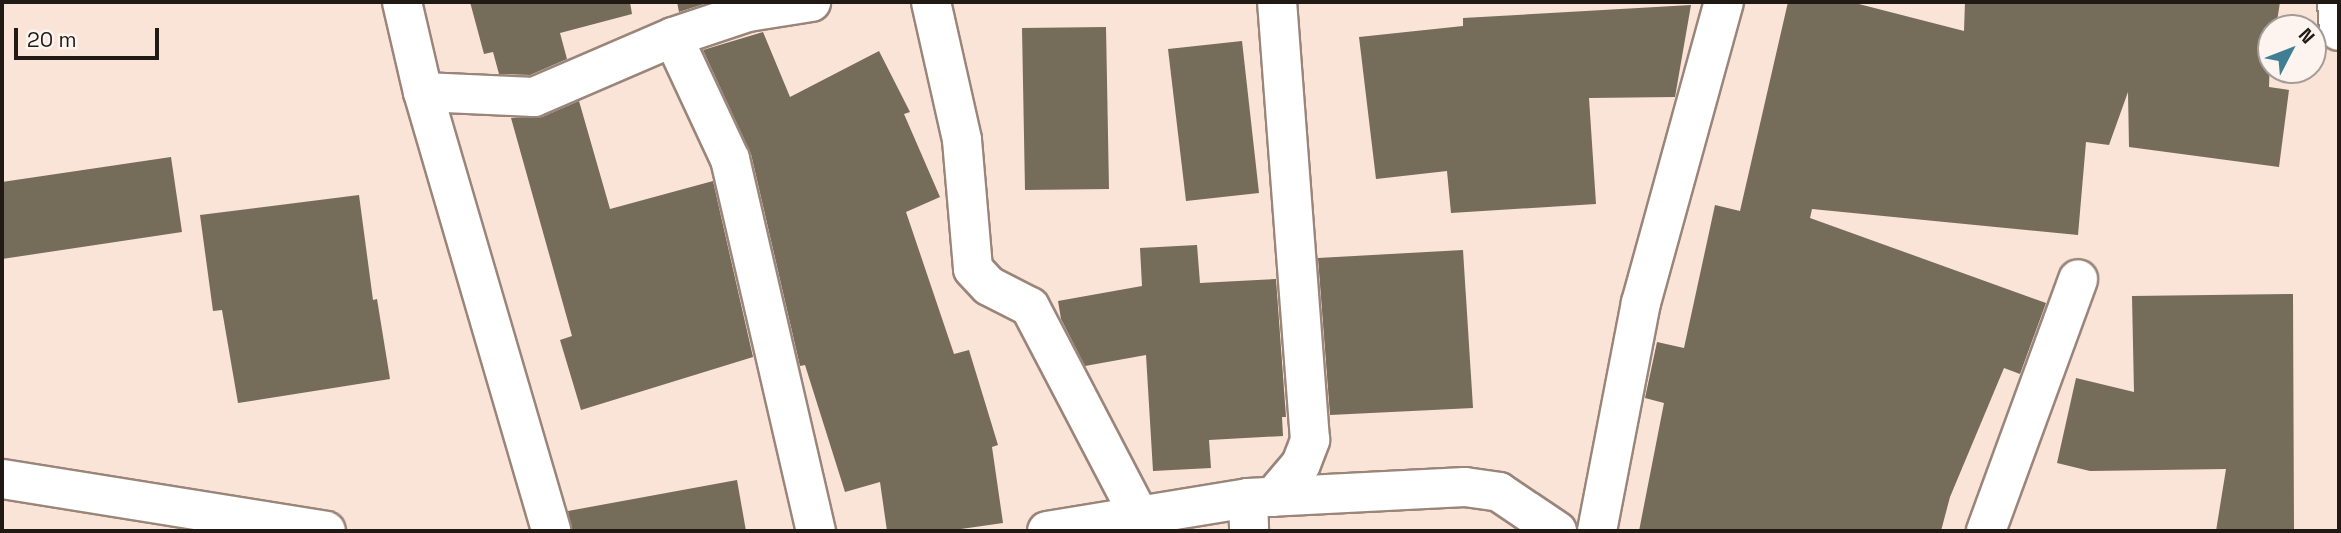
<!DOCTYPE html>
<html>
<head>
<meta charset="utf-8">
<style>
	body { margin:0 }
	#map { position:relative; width:2341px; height:533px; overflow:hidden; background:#fae3d7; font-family:"Space Grotesk",sans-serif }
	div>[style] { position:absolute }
	.building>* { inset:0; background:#756c5a }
	.roads { filter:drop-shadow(2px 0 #9a857a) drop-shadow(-2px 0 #9a857a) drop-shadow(0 2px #9a857a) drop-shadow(0 -2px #9a857a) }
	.street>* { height:38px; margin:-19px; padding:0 19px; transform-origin:19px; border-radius:19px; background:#fff }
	span { translate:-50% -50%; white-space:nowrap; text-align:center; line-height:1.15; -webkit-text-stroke:7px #fdf4ef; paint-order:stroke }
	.frame { position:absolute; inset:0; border:4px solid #201914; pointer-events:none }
	.north { position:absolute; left:2257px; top:14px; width:70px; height:70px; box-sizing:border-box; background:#fdf4ef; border:2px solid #a59c97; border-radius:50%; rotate:48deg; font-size:19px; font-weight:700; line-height:28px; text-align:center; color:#201914 }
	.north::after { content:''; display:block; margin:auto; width:24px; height:32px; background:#407f93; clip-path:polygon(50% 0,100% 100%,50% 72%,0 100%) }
	.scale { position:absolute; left:14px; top:28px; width:145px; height:32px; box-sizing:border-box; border:4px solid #201914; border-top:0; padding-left:9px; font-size:21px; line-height:24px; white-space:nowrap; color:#201914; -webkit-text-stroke:5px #fdf4ef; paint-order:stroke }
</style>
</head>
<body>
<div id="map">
	<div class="building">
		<div style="clip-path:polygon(470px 2px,630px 2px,632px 14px,560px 33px,567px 59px,530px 75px,499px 74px,493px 52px,484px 54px)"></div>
		<div style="clip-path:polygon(677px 2px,710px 2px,679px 12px)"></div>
		<div style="clip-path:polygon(1788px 2px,1851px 2px,1964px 31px,1965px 2px,2280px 2px,2276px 28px,2271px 28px,2269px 87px,2289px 90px,2279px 167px,2129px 147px,2128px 92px,2109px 145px,2086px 142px,2078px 235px,1812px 209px,1810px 218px,2046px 303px,2020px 374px,2004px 368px,1950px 497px,1941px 531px,1639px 531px,1664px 403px,1645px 398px,1657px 342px,1684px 348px,1715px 205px,1740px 211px)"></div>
		<div style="clip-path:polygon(1691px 5px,1675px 97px,1589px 98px,1596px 204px,1451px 213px,1447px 171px,1376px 179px,1359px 37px,1463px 26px,1463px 18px)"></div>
		<div style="clip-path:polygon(1106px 27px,1109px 189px,1025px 190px,1022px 28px)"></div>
		<div style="clip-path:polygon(763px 32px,790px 97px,879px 51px,910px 112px,904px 114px,940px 197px,906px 212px,954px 354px,969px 350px,998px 445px,992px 447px,1003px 523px,947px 531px,887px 531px,880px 482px,845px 492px,805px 365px,800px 366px,751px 154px,703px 50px)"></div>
		<div style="clip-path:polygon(1242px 41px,1259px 193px,1186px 201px,1168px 49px)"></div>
		<div style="clip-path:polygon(579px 101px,610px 209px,713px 181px,753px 357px,581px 410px,560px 340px,572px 336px,511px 118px,542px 117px)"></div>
		<div style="clip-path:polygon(171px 157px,182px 232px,2px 259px,2px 182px)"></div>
		<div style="clip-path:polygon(359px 195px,373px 300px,377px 299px,390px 379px,238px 403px,222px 310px,213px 311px,200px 215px)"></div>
		<div style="clip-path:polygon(1197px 245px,1200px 283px,1276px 279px,1286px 417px,1282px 417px,1283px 436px,1209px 440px,1211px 468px,1153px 471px,1146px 355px,1085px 366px,1061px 319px,1058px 301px,1142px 286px,1140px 248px)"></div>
		<div style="clip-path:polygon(1463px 250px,1473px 408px,1330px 415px,1318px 258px)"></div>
		<div style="clip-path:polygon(2293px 294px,2294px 531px,2216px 531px,2226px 469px,2090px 471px,2057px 463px,2076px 378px,2134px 392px,2132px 296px)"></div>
		<div style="clip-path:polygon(737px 480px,746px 531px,572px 531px,568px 511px)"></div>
	</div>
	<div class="roads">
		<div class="street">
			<div style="left:402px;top:2px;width:92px;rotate:76.9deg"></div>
			<div style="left:423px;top:92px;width:457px;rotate:73.7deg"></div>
			<div style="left:931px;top:2px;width:141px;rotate:77.3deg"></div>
			<div style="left:962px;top:140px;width:129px;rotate:85.1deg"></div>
			<div style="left:973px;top:269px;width:23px;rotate:47deg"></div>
			<div style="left:989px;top:286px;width:46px;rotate:27.1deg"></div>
			<div style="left:1030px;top:307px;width:253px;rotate:62.4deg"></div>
			<div style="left:2337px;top:2px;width:29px;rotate:86deg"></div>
			<div style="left:673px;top:37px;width:135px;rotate:65deg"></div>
			<div style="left:730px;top:159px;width:382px;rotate:77deg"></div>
			<div style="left:423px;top:92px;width:111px;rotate:2.6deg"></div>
			<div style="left:534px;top:97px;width:151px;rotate:-23.3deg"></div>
			<div style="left:673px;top:37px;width:79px;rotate:-18.4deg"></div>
			<div style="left:748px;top:12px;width:64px;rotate:-9deg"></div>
			<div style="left:2px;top:479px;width:328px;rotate:9.1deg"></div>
			<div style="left:1273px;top:497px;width:43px;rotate:-49.7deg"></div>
			<div style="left:1301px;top:464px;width:26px;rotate:-69deg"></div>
			<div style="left:1310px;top:440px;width:439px;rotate:-94.3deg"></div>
			<div style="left:1248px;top:498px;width:33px;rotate:88deg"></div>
			<div style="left:1047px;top:531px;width:204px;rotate:-9.3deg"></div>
			<div style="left:1248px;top:498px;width:217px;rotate:-2.9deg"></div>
			<div style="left:1465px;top:487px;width:34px;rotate:8deg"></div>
			<div style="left:1499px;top:492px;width:70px;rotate:33.9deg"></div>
			<div style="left:1597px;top:531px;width:232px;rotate:-79.1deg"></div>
			<div style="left:1641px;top:303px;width:312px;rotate:-74.6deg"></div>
			<div style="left:1986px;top:531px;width:268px;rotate:-69.9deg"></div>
		</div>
	</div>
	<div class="frame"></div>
	<div class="north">N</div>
	<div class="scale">20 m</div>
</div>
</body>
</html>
